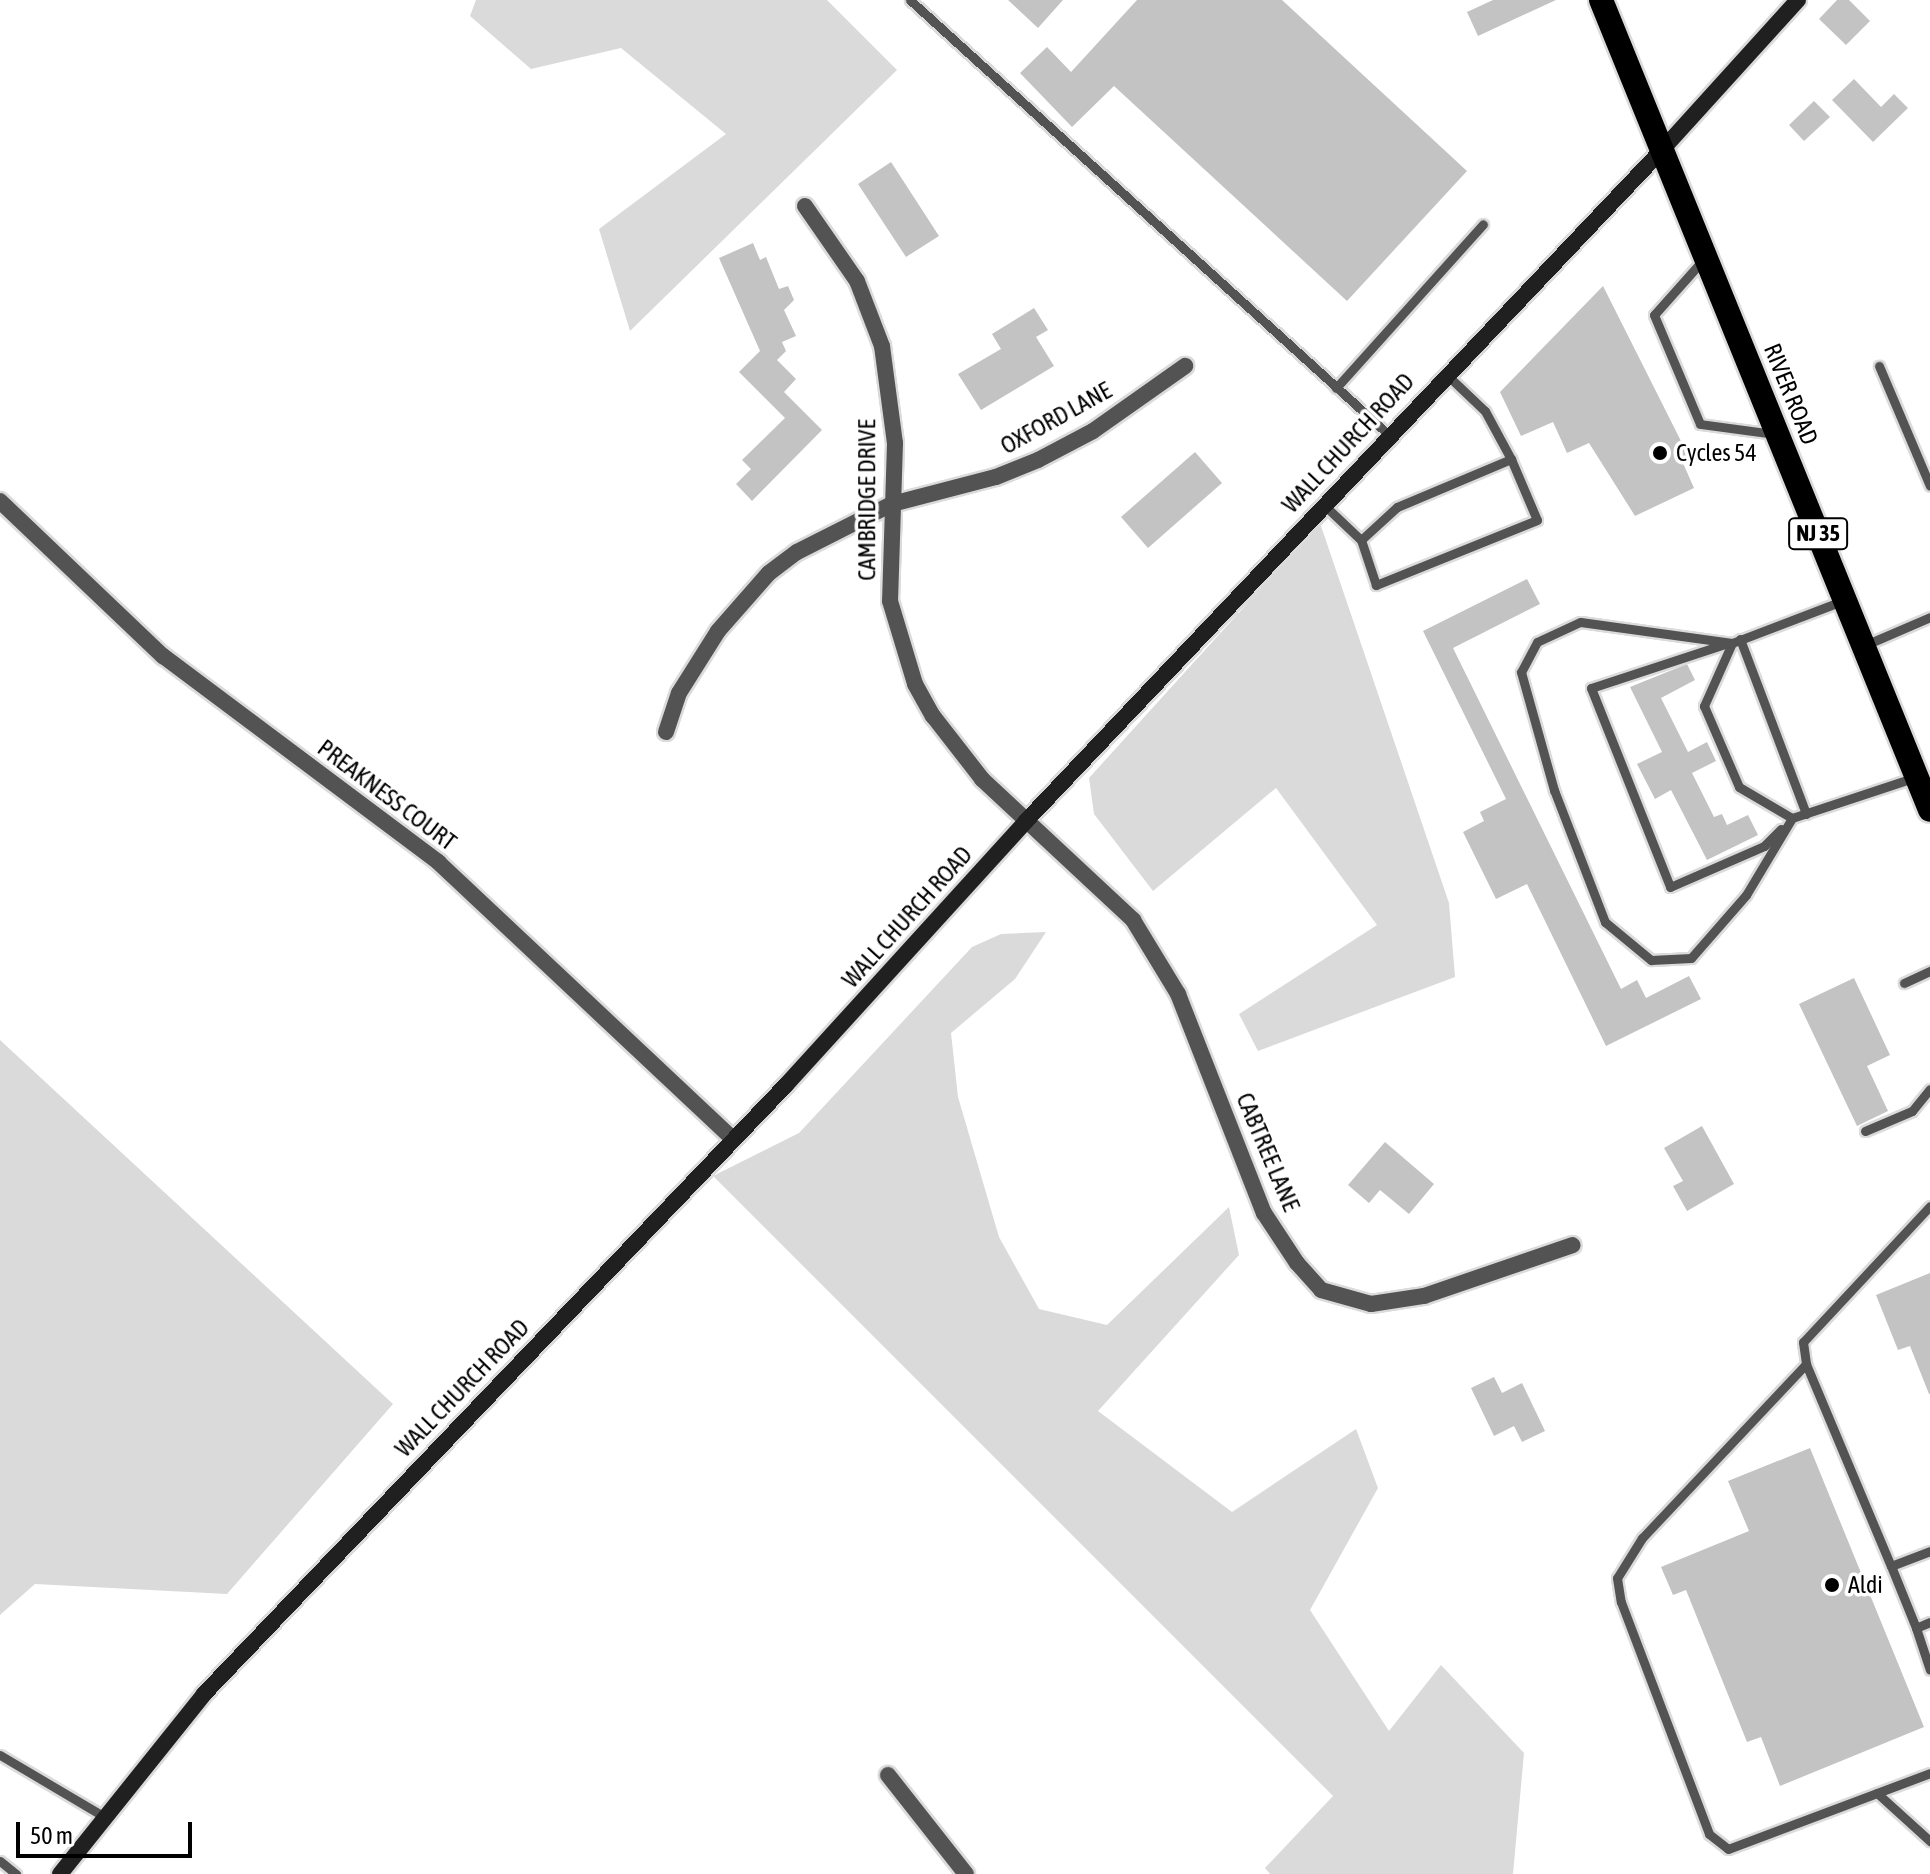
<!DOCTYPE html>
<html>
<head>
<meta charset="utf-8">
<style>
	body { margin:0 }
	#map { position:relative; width:1930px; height:1874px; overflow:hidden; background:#fff; font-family:"Asap Condensed",sans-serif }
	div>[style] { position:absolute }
	.green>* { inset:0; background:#dadada }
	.building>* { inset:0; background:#c3c3c3 }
	.roads { filter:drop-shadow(2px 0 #dbdbdb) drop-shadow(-2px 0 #dbdbdb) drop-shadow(0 2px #dbdbdb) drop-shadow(0 -2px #dbdbdb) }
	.lane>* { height:9px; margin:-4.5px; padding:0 4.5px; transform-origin:4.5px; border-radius:4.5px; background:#535353 }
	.street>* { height:16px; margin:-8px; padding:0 8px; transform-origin:8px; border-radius:8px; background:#535353 }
	.secondary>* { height:16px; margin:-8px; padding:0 8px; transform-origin:8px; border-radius:8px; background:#202020 }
	.highway>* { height:24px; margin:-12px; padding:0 12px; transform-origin:12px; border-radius:12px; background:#000 }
	.dots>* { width:22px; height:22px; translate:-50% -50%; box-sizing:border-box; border:4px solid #fff; border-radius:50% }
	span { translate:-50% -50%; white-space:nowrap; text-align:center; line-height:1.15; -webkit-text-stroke:7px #fff; paint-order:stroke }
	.shield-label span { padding:2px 6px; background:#fff; border:2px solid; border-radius:6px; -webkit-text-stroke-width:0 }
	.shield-label { font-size:22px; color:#000; font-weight:700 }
	.street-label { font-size:24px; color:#000 }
	.poi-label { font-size:24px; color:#000 }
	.left { translate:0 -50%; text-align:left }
	.scale { position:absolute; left:16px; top:1822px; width:176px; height:36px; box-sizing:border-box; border:4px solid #000; border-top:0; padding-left:10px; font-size:24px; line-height:28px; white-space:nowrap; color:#000; -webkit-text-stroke:6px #fff; paint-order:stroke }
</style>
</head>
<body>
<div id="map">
	<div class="green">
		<div style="clip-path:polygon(476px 0,827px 0,897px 70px,630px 331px,599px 229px,726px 134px,621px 48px,531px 69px,470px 16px)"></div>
		<div style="clip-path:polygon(1320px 523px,1449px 903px,1455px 977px,1258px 1051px,1239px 1014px,1377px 925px,1276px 788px,1153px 891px,1094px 814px,1089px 778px)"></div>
		<div style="clip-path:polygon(1046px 932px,1015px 979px,951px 1033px,958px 1097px,999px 1237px,1039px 1309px,1107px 1325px,1229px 1207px,1239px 1255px,1098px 1411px,1232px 1512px,1356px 1429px,1378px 1488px,1310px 1610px,1389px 1731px,1441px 1665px,1524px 1753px,1513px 1874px,1270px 1874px,1265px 1868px,1333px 1796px,713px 1176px,799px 1133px,972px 947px,1001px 934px)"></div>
		<div style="clip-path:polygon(0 1040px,393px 1404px,227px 1594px,35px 1584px,0 1615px)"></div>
	</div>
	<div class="building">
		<div style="clip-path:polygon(1008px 0,1063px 0,1038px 28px)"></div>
		<div style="clip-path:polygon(1137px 0,1282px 0,1467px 171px,1347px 301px,1114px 86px,1072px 127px,1020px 73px,1047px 47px,1071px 72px)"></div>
		<div style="clip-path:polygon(1493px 0,1556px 0,1478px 36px,1467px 12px)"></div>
		<div style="clip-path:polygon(1837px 0,1849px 0,1870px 21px,1846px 45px,1819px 19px)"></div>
		<div style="clip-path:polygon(1854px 79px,1881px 107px,1894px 94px,1908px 108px,1873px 142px,1832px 100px)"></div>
		<div style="clip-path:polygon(1814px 101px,1830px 117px,1804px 141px,1789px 125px)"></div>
		<div style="clip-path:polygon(891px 162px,939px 236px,906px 257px,858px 184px)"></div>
		<div style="clip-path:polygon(753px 243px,760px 260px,766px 257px,779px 289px,788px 286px,794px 300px,784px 310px,796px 336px,782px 342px,786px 351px,777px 360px,796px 379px,784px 392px,822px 430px,752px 501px,736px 484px,751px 469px,742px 460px,785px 418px,739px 372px,760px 351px,719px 258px)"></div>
		<div style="clip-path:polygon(1603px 286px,1689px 457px,1683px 463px,1694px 488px,1635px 516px,1589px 443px,1567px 453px,1553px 422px,1521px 436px,1500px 392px)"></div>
		<div style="clip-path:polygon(1034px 308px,1048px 330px,1036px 337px,1054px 366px,981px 410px,958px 374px,1001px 349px,992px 334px)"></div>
		<div style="clip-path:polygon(1195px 452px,1222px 483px,1148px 548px,1121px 517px)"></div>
		<div style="clip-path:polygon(1527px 579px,1540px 604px,1453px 648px,1621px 989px,1637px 980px,1646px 998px,1689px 976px,1701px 999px,1606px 1046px,1527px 884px,1496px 899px,1463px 832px,1484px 821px,1480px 812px,1506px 799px,1423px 631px)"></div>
		<div style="clip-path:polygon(1687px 664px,1695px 680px,1661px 698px,1688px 752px,1707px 742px,1716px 761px,1692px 773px,1714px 817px,1722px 814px,1727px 825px,1748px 815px,1758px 835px,1707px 860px,1671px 790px,1655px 799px,1637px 764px,1662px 752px,1630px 687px)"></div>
		<div style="clip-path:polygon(1854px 978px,1890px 1055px,1867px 1066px,1888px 1111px,1857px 1126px,1799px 1004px)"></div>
		<div style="clip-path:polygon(1702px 1126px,1734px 1184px,1687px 1211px,1673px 1186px,1683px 1181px,1664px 1148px)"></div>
		<div style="clip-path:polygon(1385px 1142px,1434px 1184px,1409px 1214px,1380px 1190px,1369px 1203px,1348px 1185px)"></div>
		<div style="clip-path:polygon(1930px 1273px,1930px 1394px,1929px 1394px,1910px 1346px,1898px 1350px,1876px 1295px)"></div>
		<div style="clip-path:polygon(1494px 1377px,1502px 1393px,1522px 1383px,1545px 1431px,1522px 1442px,1514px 1426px,1494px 1436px,1471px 1388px)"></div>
		<div style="clip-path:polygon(1810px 1448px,1924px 1727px,1780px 1786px,1761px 1737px,1747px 1742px,1686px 1590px,1673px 1595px,1661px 1567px,1749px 1531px,1728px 1481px)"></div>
	</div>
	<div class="roads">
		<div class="lane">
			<div style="left:910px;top:0;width:647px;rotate:42.24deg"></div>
			<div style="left:1702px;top:261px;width:72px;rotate:131.6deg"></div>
			<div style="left:1654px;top:315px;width:118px;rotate:67.1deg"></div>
			<div style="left:1700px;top:424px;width:75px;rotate:7.7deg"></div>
			<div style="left:1879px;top:366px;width:130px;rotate:67deg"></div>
			<div style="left:1446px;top:374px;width:54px;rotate:43.5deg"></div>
			<div style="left:1485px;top:411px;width:55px;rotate:61.6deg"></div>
			<div style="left:1336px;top:388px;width:220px;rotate:-48.1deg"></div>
			<div style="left:1323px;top:504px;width:52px;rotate:43.5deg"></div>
			<div style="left:1361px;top:540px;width:49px;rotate:-42.5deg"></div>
			<div style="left:1397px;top:507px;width:124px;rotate:-22.8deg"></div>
			<div style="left:1511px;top:459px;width:66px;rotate:66.9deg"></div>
			<div style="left:1537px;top:520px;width:174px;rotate:158deg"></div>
			<div style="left:1376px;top:585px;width:47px;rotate:-108.4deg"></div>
			<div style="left:1842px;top:601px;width:118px;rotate:159.1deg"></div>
			<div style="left:1732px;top:643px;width:69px;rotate:114deg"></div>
			<div style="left:1704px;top:706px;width:88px;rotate:66.6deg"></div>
			<div style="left:1739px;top:787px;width:61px;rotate:30.3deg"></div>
			<div style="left:1792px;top:818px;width:127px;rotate:-18.3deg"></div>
			<div style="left:1740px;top:639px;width:187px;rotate:69.3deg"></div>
			<div style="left:1732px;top:643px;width:153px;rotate:-172.1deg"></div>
			<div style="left:1580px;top:622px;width:47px;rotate:155.1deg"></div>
			<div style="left:1537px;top:642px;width:34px;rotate:118deg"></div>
			<div style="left:1521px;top:672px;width:123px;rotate:74.4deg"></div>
			<div style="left:1554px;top:790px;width:142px;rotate:68.9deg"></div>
			<div style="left:1605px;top:922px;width:60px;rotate:39.6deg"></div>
			<div style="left:1651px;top:960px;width:40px;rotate:-2.9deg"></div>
			<div style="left:1691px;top:958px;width:84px;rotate:-48.9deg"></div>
			<div style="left:1746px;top:895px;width:90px;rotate:-59.1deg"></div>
			<div style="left:1725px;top:644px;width:141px;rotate:161.8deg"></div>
			<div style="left:1591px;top:688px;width:214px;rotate:68.3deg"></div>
			<div style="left:1670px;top:887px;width:103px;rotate:-23.6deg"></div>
			<div style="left:1764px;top:846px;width:24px;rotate:-45deg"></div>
			<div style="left:1863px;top:646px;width:73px;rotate:-23.4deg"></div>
			<div style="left:1904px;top:983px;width:29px;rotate:-25deg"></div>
			<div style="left:1865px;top:1131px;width:51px;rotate:-23.1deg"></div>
			<div style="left:1912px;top:1111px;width:28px;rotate:-51deg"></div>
			<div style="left:1930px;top:1206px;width:186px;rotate:133deg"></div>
			<div style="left:1803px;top:1342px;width:22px;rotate:82deg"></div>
			<div style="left:1806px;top:1364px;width:219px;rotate:67.2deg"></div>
			<div style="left:1891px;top:1566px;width:42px;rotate:-21deg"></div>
			<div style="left:1806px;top:1364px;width:239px;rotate:133.3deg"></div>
			<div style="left:1642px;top:1538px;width:47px;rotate:122deg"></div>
			<div style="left:1617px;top:1578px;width:24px;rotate:81deg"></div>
			<div style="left:1621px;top:1602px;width:248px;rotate:69.2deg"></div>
			<div style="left:1709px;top:1834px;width:24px;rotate:38deg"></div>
			<div style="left:1728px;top:1849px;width:216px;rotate:-20.6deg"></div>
			<div style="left:1891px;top:1566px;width:67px;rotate:68deg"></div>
			<div style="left:1930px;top:1622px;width:15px;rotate:157deg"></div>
			<div style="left:1916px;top:1628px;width:44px;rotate:71.6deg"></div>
			<div style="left:0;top:1755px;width:122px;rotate:30.6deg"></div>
			<div style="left:1877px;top:1793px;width:72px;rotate:42.2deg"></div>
			<div style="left:0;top:1861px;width:21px;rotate:39deg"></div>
		</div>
		<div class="street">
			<div style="left:805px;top:206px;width:91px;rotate:55.3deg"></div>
			<div style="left:857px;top:281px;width:70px;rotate:69deg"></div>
			<div style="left:882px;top:346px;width:98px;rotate:82.4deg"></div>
			<div style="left:895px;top:443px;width:158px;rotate:91.8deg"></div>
			<div style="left:890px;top:601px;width:87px;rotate:73.2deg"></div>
			<div style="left:915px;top:684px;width:37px;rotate:61deg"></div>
			<div style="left:933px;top:716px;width:80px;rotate:52.1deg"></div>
			<div style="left:982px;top:779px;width:207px;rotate:43deg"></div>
			<div style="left:1133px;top:920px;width:87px;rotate:58.7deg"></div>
			<div style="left:1178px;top:994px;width:235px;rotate:68.6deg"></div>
			<div style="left:1264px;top:1213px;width:60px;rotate:56.6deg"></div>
			<div style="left:1297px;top:1263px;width:36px;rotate:48deg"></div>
			<div style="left:1321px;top:1290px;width:52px;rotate:15.6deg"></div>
			<div style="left:1371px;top:1304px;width:54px;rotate:-8.6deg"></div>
			<div style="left:1424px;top:1296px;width:157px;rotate:-18.9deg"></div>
			<div style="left:0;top:501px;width:225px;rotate:43.6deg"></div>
			<div style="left:163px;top:656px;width:344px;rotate:36.8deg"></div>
			<div style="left:438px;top:862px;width:405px;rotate:43.2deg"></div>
			<div style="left:666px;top:732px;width:41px;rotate:-71.6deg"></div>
			<div style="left:679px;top:693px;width:73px;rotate:-57.8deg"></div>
			<div style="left:718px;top:631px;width:77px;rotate:-48.7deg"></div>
			<div style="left:769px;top:573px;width:35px;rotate:-37deg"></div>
			<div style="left:797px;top:552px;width:106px;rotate:-26.8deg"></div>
			<div style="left:892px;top:504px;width:107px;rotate:-14.6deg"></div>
			<div style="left:996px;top:477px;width:45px;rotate:-22deg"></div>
			<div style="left:1038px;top:460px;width:62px;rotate:-27.8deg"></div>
			<div style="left:1093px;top:431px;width:113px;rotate:-35.2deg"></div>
			<div style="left:888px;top:1775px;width:126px;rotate:51.8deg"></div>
		</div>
		<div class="secondary">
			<div style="left:60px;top:1874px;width:231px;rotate:-51.3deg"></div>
			<div style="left:204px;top:1694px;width:842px;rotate:-46.3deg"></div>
			<div style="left:786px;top:1085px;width:357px;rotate:-47.7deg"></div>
			<div style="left:1026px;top:821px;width:923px;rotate:-46.54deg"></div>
			<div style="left:1661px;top:151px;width:204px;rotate:-47.8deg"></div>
		</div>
		<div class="highway">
			<div style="left:1601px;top:0;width:874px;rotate:67.89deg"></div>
		</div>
	</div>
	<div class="dots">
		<div style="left:1660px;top:453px;background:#000"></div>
		<div style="left:1832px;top:1585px;background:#000"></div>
	</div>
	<div class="shield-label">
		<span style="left:1818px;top:534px">NJ 35</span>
	</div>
	<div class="street-label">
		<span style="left:1791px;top:394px;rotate:68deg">RIVER ROAD</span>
		<span style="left:1056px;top:418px;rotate:-29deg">OXFORD LANE</span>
		<span style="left:1348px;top:443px;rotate:-47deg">WALL CHURCH ROAD</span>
		<span style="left:867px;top:500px;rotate:-90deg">CAMBRIDGE DRIVE</span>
		<span style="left:387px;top:795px;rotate:37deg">PREAKNESS COURT</span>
		<span style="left:907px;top:917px;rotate:-48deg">WALL CHURCH ROAD</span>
		<span style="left:1268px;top:1152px;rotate:67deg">CABTREE LANE</span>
		<span style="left:462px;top:1388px;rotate:-46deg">WALL CHURCH ROAD</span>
	</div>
	<div class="poi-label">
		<span class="left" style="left:1676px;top:453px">Cycles 54</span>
		<span class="left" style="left:1848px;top:1585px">Aldi</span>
	</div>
	<div class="scale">50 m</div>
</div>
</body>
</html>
